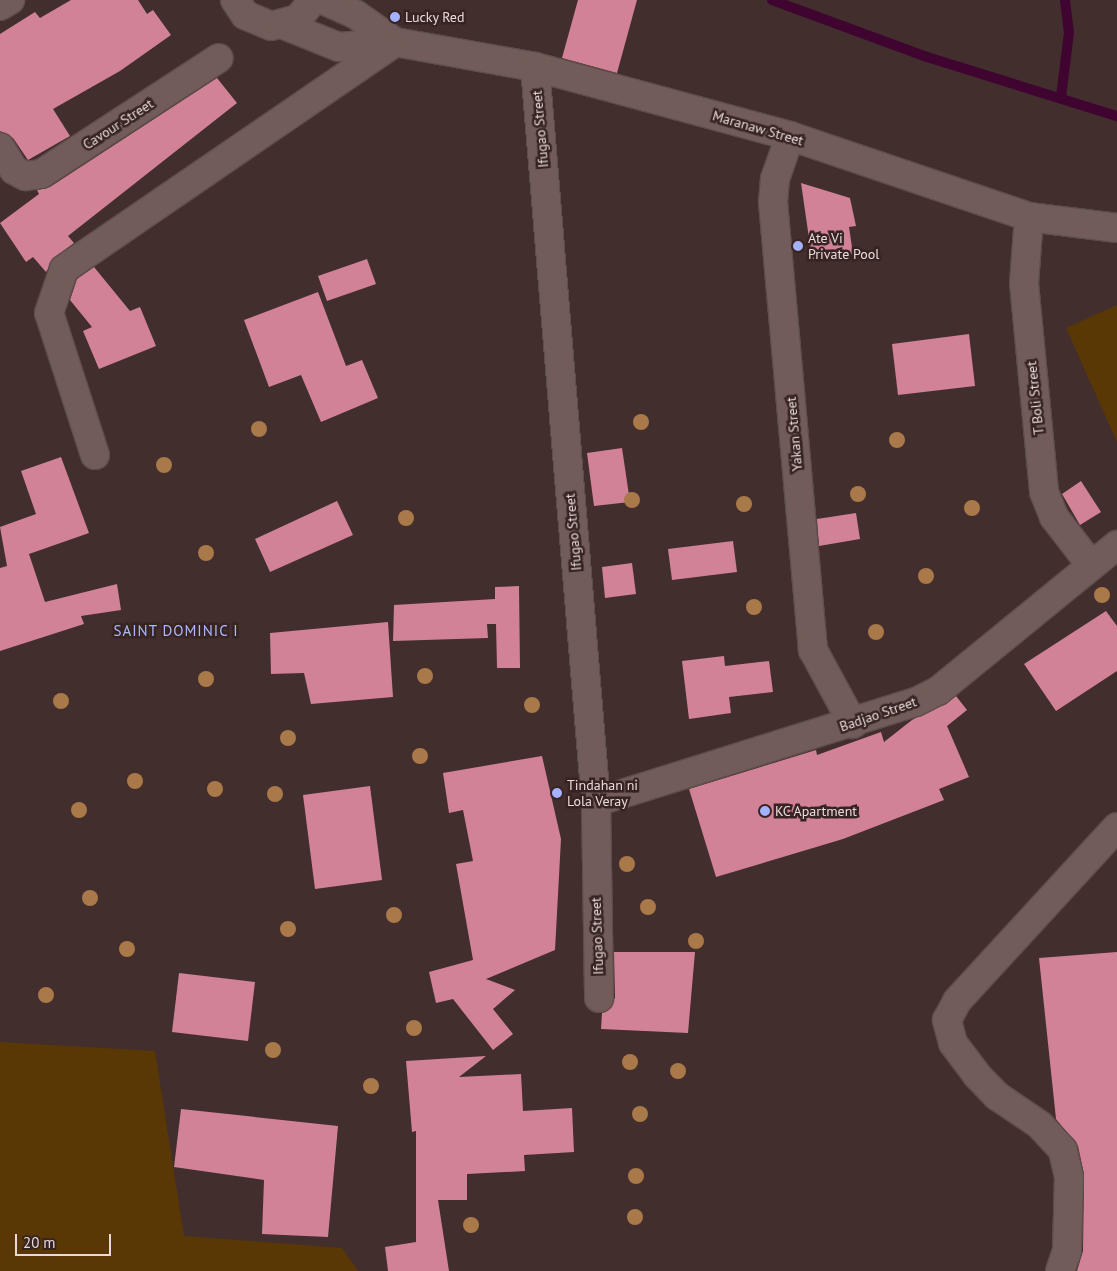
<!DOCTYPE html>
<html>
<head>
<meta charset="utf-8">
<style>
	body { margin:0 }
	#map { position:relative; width:1117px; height:1271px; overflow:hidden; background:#422e2c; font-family:"PT Sans",sans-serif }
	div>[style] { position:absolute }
	.green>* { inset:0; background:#5a3805 }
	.stream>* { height:10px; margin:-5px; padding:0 5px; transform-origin:5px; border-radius:5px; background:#3f0430 }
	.building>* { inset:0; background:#d28296 }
	.roads { filter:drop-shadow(1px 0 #5d4d4b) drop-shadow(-1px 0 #5d4d4b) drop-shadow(0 1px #5d4d4b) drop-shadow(0 -1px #5d4d4b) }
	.minor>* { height:28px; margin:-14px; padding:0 14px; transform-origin:14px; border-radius:14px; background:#725c59 }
	.trees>* { width:16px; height:16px; margin:-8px; border-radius:50%; background:#a97949 }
	.dots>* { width:14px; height:14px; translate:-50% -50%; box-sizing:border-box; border:2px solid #372422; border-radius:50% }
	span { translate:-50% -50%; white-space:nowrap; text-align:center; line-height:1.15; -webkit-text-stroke:5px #372422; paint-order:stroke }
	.poi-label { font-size:14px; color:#e7dad8 }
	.left { translate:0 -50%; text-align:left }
	.street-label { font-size:14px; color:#e7dad8 }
	.neighbourhood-label { font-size:15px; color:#acb9ff; letter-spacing:1px }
	.scale { position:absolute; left:15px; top:1234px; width:96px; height:22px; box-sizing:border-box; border:2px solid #e7dad8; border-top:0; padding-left:6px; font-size:15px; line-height:18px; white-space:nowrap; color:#e7dad8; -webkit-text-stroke:4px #372422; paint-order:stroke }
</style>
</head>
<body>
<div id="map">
	<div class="green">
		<div style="clip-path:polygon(1117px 305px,1117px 442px,1066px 328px)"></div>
		<div style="clip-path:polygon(0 1042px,155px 1051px,184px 1236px,342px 1248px,358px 1271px,0 1271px)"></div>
	</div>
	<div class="stream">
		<div style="left:772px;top:0;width:165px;rotate:20.2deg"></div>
		<div style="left:927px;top:57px;width:199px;rotate:17.3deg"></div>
		<div style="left:1061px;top:97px;width:64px;rotate:-82.9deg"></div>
		<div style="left:1069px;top:33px;width:33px;rotate:-97deg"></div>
	</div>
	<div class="building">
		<div style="clip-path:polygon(71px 0,138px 0,147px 14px,153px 10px,171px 35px,120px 71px,53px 109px,70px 136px,28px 160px,13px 138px,0 131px,0 34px,35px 12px,40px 18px)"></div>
		<div style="clip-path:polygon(578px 0,637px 0,617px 73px,562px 58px)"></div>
		<div style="clip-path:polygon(217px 78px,237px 103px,68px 236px,74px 243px,55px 257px,46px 272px,33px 257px,26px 262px,0 223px,39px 194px,37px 190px,50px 187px)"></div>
		<div style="clip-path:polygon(801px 183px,850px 198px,856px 226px,849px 227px,853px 254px,812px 259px)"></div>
		<div style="clip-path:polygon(367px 259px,376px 284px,327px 301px,318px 276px)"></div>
		<div style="clip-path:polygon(94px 267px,130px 311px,140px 307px,156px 346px,99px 369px,83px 331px,92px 327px,70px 300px,77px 279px)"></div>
		<div style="clip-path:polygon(318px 292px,346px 366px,362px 360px,378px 398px,321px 422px,301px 375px,269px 387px,244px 320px)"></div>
		<div style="clip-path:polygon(969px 334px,975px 386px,898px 395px,892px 344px)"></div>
		<div style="clip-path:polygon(622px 448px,630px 502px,594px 506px,587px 453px)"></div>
		<div style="clip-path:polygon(61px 457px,89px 533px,29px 554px,45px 602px,117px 584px,121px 610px,81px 616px,84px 624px,0 651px,0 568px,7px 566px,0 527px,36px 514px,21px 471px)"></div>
		<div style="clip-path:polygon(1081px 481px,1101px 512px,1080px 525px,1062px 494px)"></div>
		<div style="clip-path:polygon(337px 501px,353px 535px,270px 572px,255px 539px)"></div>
		<div style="clip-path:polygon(856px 513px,860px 539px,819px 546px,817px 519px)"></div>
		<div style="clip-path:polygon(733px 541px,737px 572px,672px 580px,668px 549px)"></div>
		<div style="clip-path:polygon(632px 563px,636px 594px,605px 598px,602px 567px)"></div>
		<div style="clip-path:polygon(519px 586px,520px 668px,497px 668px,496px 624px,487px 624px,488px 638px,393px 641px,394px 605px,495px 599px,495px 587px)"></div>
		<div style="clip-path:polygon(1106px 611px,1117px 626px,1117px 671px,1056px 711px,1024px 664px)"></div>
		<div style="clip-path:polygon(388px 622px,393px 697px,311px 704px,304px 673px,271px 674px,270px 633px)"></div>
		<div style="clip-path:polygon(724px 656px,725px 666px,769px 661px,773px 692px,729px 697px,731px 713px,689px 719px,682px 661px)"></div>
		<div style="clip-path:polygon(956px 696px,967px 710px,947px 726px,969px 777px,939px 789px,944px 800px,843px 839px,716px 877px,689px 789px,816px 750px,817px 755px,881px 732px,884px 742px,912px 720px)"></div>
		<div style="clip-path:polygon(542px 756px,561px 839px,555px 950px,486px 979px,515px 990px,493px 1009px,513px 1034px,493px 1050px,453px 999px,436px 1003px,429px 972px,473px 960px,456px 864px,473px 861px,463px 810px,449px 813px,443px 773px)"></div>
		<div style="clip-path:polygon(370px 786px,382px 880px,315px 889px,303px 795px)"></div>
		<div style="clip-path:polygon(614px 952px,695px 952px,688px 1033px,601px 1029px,602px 1013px,615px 998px)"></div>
		<div style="clip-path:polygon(1117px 952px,1117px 1271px,1077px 1271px,1083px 1251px,1084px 1174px,1078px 1146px,1056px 1119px,1039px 958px)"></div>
		<div style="clip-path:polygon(179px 973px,255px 982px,248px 1041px,172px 1032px)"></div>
		<div style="clip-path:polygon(486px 1056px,459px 1077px,521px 1074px,523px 1111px,572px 1108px,574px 1152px,524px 1155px,525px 1171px,467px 1174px,467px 1200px,438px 1200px,449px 1271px,388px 1271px,385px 1247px,416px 1242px,416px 1131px,412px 1132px,406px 1061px)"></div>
		<div style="clip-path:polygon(181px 1109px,338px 1126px,328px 1237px,262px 1234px,264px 1180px,174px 1167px)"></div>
	</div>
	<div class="roads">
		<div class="minor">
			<div style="left:235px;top:0;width:18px;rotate:56deg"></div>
			<div style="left:245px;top:15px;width:28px;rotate:23deg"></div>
			<div style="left:271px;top:26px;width:28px;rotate:-15deg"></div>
			<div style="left:298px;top:19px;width:24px;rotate:-52deg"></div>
			<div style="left:323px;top:0;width:35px;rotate:24deg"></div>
			<div style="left:355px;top:14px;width:49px;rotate:35deg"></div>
			<div style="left:0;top:6px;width:12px;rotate:-31deg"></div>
			<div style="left:284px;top:25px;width:59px;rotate:21.8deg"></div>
			<div style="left:339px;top:47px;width:56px;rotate:-5.1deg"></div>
			<div style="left:395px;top:42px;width:142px;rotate:10.1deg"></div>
			<div style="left:535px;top:67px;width:264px;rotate:15.1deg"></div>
			<div style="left:790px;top:136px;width:252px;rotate:18.7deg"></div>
			<div style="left:1029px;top:217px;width:89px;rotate:7.1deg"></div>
			<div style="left:535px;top:67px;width:738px;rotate:85.26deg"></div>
			<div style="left:596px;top:802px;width:196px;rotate:89.1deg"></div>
			<div style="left:790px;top:136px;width:46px;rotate:109.2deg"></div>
			<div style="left:775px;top:179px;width:23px;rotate:95deg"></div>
			<div style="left:773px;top:202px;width:450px;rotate:84.9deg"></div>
			<div style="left:813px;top:650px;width:84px;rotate:61.6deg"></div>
			<div style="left:0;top:147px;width:27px;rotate:59deg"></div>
			<div style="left:14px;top:170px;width:13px;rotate:29deg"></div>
			<div style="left:25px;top:176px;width:16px;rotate:-7deg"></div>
			<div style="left:41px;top:174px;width:212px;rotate:-33.1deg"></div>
			<div style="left:1029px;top:217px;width:66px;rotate:94.3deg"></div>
			<div style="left:1024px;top:283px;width:210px;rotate:84.5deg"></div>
			<div style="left:1044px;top:492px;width:27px;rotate:68deg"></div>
			<div style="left:1054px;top:517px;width:61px;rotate:52.4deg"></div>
			<div style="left:95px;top:455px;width:149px;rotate:-107.9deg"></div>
			<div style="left:49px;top:313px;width:46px;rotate:-71.2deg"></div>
			<div style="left:64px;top:269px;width:393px;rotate:-34.4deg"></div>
			<div style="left:596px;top:802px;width:335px;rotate:-17.4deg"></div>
			<div style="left:916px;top:702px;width:25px;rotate:-27deg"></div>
			<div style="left:938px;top:691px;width:231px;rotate:-39.2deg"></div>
			<div style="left:1060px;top:1271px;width:21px;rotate:-71deg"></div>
			<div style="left:1067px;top:1251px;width:74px;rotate:-88.5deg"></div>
			<div style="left:1069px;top:1177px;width:28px;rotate:-103deg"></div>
			<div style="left:1063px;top:1150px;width:34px;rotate:-133deg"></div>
			<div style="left:1040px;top:1125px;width:52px;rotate:-146deg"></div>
			<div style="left:997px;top:1096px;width:29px;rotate:-134deg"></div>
			<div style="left:977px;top:1075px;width:40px;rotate:-127deg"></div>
			<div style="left:953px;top:1043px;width:24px;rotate:-105deg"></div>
			<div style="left:947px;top:1020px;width:21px;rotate:-62deg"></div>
			<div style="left:957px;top:1001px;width:236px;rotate:-47.4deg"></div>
		</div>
	</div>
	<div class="trees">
		<div style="left:641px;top:422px"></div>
		<div style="left:259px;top:429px"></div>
		<div style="left:897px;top:440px"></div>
		<div style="left:164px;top:465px"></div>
		<div style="left:858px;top:494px"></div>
		<div style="left:632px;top:500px"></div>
		<div style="left:744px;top:504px"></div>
		<div style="left:972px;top:508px"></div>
		<div style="left:406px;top:518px"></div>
		<div style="left:206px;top:553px"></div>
		<div style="left:926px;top:576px"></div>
		<div style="left:1102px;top:595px"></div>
		<div style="left:754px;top:607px"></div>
		<div style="left:876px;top:632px"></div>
		<div style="left:425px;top:676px"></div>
		<div style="left:206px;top:679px"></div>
		<div style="left:61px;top:701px"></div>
		<div style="left:532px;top:705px"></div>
		<div style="left:288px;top:738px"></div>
		<div style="left:420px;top:756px"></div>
		<div style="left:135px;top:781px"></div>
		<div style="left:215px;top:789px"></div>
		<div style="left:275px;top:794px"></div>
		<div style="left:79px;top:810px"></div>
		<div style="left:627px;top:864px"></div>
		<div style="left:90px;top:898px"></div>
		<div style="left:648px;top:907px"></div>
		<div style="left:394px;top:915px"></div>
		<div style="left:288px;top:929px"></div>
		<div style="left:696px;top:941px"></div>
		<div style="left:127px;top:949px"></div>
		<div style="left:46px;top:995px"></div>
		<div style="left:414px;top:1028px"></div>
		<div style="left:273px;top:1050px"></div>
		<div style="left:630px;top:1062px"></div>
		<div style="left:678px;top:1071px"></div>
		<div style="left:371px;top:1086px"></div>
		<div style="left:640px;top:1114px"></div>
		<div style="left:636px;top:1176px"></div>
		<div style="left:635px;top:1217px"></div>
		<div style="left:471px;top:1225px"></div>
	</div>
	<div class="dots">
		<div style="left:395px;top:17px;background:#a4b1fc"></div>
		<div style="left:798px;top:246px;background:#a4b1fc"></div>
		<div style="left:557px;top:793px;background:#a4b1fc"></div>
		<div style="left:765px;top:811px;background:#a4b1fc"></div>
	</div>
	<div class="poi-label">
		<span class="left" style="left:405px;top:17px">Lucky Red</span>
		<span class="left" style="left:808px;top:246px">Ate Vi<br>Private Pool</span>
		<span class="left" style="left:567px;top:793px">Tindahan ni<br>Lola Veray</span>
		<span class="left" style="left:775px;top:811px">KC Apartment</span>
	</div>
	<div class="street-label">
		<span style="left:118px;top:124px;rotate:-33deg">Cavour Street</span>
		<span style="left:758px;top:128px;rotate:16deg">Maranaw Street</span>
		<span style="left:540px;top:129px;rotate:-95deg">Ifugao Street</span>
		<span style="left:1035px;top:398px;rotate:-96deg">T Boli Street</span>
		<span style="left:794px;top:434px;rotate:-95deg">Yakan Street</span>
		<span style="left:573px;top:532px;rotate:-95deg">Ifugao Street</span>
		<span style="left:878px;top:714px;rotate:-19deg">Badjao Street</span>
		<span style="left:597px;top:936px;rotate:-92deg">Ifugao Street</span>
	</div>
	<div class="neighbourhood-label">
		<span style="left:176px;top:631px">SAINT DOMINIC I</span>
	</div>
	<div class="scale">20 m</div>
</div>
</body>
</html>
